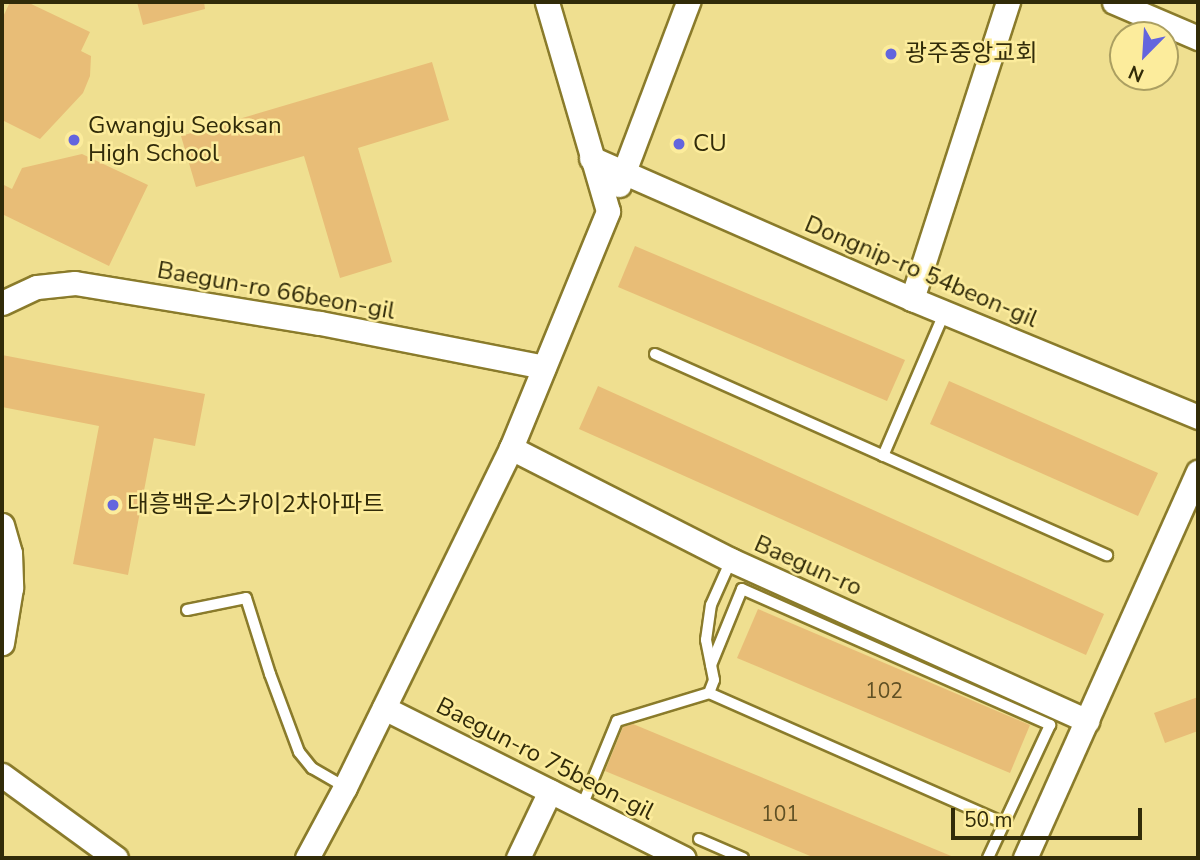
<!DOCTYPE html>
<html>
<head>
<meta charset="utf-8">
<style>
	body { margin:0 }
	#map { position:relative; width:1200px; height:860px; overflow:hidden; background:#efdf90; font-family:"Nunito Sans","Noto Sans KR",sans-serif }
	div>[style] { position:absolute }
	.building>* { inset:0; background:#e8bd77 }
	.roads { filter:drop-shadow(2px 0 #8a7b2b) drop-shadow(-2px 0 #8a7b2b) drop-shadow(0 2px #8a7b2b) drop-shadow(0 -2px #8a7b2b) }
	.lane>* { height:10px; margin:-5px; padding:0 5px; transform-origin:5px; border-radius:5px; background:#fff }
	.street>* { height:23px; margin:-11.5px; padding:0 11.5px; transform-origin:11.5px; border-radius:11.5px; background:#fff }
	.dots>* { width:19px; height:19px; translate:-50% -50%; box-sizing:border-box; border:4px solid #fcec9c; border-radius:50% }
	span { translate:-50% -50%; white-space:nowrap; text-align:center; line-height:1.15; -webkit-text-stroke:5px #fcec9c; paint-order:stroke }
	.number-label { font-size:21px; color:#5f5024 }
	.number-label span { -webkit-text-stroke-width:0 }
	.poi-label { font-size:24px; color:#312b09 }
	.left { translate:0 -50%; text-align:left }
	.street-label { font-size:24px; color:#312b09 }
	.frame { position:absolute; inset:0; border:4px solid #312b09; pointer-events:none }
	.north { position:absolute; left:1109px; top:21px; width:70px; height:70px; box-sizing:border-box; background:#fcec9c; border:2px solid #ab9f61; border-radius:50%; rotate:204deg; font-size:19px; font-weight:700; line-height:28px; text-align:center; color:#312b09 }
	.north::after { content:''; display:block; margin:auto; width:24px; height:32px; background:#6365de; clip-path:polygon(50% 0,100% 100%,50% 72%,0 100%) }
	.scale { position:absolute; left:951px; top:808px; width:191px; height:32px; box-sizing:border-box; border:4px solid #312b09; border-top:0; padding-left:9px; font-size:21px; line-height:24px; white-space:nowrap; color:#312b09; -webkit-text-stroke:5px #fcec9c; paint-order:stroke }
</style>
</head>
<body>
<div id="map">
	<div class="building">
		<div style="clip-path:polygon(10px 2px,27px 2px,90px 32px,81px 51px,91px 56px,90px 76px,83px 93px,40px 139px,2px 120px,2px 19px)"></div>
		<div style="clip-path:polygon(137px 2px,204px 2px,205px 9px,143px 25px)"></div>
		<div style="clip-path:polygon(432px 62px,449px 120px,358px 148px,392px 262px,340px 278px,304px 156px,196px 187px,181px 136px)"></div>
		<div style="clip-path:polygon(82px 154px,148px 185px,109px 266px,2px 214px,2px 184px,12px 189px,22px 168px)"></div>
		<div style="clip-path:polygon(635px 246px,905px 360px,887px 401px,618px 287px)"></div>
		<div style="clip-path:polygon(2px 355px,205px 394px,195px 446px,154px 438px,128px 575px,73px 564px,99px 426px,2px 407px)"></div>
		<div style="clip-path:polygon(949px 381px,1158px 473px,1138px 516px,930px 424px)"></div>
		<div style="clip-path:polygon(598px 386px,1104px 614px,1086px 655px,579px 429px)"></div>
		<div style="clip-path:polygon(758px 609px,1030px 725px,1010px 773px,737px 658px)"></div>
		<div style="clip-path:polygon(1198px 697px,1198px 731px,1165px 743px,1154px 713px)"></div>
		<div style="clip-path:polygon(633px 724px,956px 858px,815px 858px,605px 771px,623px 727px)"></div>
	</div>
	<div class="roads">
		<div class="lane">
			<div style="left:655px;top:354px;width:495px;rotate:24deg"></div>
			<div style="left:883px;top:456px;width:158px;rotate:-66.8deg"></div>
			<div style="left:187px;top:610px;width:60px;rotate:-11.5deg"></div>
			<div style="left:246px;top:598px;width:80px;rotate:72.5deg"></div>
			<div style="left:270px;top:674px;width:83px;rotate:69.6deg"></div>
			<div style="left:299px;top:752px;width:21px;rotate:51deg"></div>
			<div style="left:312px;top:768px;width:38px;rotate:30deg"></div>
			<div style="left:711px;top:665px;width:82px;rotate:-67.8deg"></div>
			<div style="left:742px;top:589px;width:337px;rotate:23.8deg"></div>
			<div style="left:1050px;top:725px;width:147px;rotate:115deg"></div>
			<div style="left:709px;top:693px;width:322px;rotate:23.8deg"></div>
			<div style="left:582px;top:806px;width:92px;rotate:-67.6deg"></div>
			<div style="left:617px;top:721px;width:96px;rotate:-16.9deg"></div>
			<div style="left:709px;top:693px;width:14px;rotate:-69deg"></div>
			<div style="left:714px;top:680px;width:41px;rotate:-101.3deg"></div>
			<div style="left:706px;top:640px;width:35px;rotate:-82deg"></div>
			<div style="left:711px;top:605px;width:49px;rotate:-66deg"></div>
			<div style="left:699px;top:839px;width:48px;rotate:23.4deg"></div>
		</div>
		<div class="street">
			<div style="left:1114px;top:2px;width:91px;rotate:23.2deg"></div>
			<div style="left:591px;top:158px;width:351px;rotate:23.7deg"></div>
			<div style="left:912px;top:299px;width:309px;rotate:22.4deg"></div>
			<div style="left:619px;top:185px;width:196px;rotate:-69.3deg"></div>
			<div style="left:912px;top:299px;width:312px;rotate:-72.1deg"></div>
			<div style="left:2px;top:303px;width:38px;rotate:-25deg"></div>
			<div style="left:37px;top:287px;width:38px;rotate:-6deg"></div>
			<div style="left:75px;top:283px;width:248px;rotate:9.3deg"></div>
			<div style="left:320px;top:323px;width:228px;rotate:11.1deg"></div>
			<div style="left:511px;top:448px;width:247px;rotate:27deg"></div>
			<div style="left:731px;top:560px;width:391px;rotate:24.3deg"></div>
			<div style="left:2px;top:525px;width:29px;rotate:74deg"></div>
			<div style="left:10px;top:553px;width:35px;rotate:88deg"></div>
			<div style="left:11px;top:588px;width:56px;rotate:99.3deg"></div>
			<div style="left:384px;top:708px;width:335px;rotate:26.6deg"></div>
			<div style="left:2px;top:775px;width:141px;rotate:36.1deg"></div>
			<div style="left:307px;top:858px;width:81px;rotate:-61.8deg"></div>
			<div style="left:345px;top:787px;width:377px;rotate:-63.9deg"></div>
			<div style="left:511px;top:448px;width:256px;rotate:-67.7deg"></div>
			<div style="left:608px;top:211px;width:218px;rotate:-106.3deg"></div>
			<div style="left:518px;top:858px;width:74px;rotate:-64.5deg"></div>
			<div style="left:1025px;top:858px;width:423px;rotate:-65.9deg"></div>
		</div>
	</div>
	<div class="dots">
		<div style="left:891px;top:54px;background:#6365de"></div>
		<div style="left:74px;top:140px;background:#6365de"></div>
		<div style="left:679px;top:144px;background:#6365de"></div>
		<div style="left:113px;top:505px;background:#6365de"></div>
	</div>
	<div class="number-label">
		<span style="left:884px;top:691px">102</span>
		<span style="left:780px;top:814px">101</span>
	</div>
	<div class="poi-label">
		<span class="left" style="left:905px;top:54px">광주중앙교회</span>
		<span class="left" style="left:88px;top:140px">Gwangju Seoksan<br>High School</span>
		<span class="left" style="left:693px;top:144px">CU</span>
		<span class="left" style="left:127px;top:505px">대흥백운스카이2차아파트</span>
	</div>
	<div class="street-label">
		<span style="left:921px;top:272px;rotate:23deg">Dongnip-ro 54beon-gil</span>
		<span style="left:276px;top:291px;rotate:10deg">Baegun-ro 66beon-gil</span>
		<span style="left:808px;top:566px;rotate:24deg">Baegun-ro</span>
		<span style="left:545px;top:759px;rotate:27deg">Baegun-ro 75beon-gil</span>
	</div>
	<div class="frame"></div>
	<div class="north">N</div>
	<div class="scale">50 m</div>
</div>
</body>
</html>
